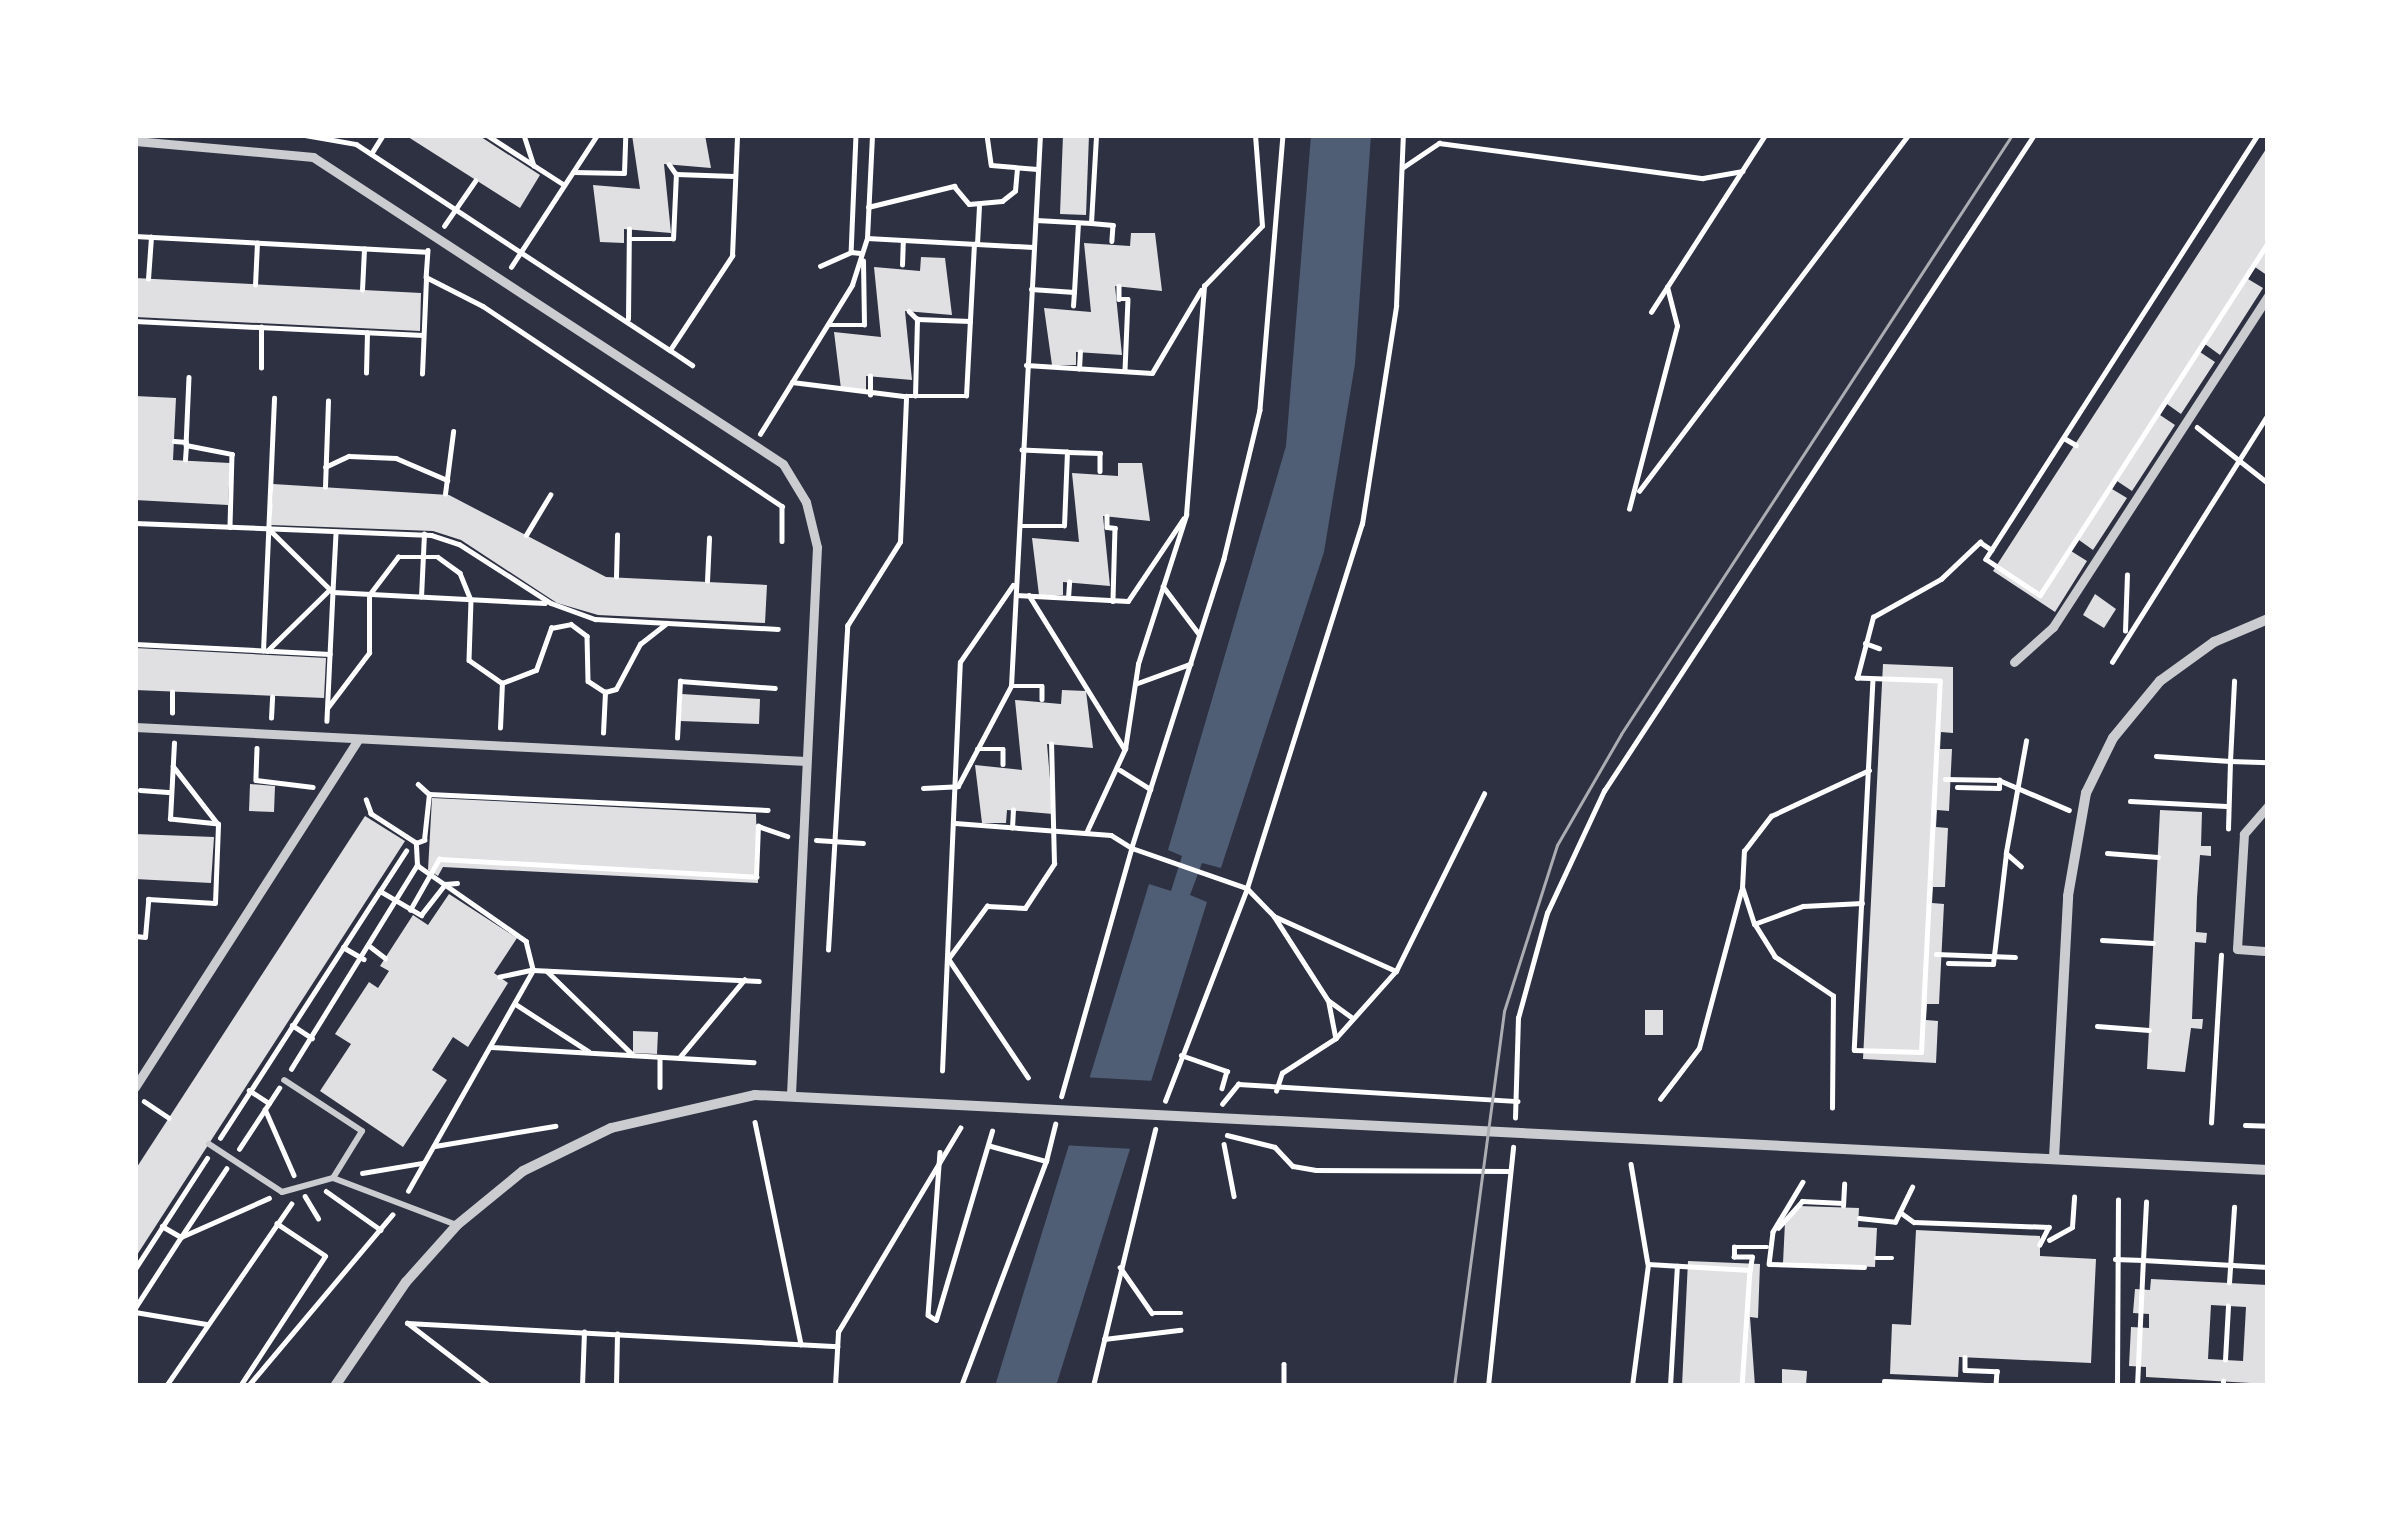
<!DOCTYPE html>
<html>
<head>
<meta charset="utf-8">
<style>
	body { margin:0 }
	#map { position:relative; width:2403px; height:1521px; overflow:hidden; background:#2d3142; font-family:"Work Sans",sans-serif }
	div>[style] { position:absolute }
	.water>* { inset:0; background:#4f5d75 }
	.pier>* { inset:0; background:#2d3142 }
	.building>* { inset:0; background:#e0e0e3 }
	.path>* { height:4.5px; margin:-2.25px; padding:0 2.25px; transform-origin:2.25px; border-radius:2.25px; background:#fff }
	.pedestrian>* { height:6px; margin:-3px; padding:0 3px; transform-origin:3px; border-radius:3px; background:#caccd0 }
	.minor>* { height:9px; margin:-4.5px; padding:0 4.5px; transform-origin:4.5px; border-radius:4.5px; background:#caccd0 }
	.tertiary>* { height:10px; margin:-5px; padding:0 5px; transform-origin:5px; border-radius:5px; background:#caccd0 }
	.tram>* { height:3px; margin:-1.5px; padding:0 1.5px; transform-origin:1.5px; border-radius:1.5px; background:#abadb3 }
	span { translate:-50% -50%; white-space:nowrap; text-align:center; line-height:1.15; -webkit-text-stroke:9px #fff; paint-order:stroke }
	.frame { position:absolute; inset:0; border:138px solid #fff; pointer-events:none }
</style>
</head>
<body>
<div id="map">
	<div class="water">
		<div style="clip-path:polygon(1311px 135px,1371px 135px,1355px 364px,1324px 552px,1221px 868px,1202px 863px,1190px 895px,1207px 902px,1056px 1386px,995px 1386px,1149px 884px,1171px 891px,1182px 856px,1168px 850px,1286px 446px)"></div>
	</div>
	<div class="pier">
		<div style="clip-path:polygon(1082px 1077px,1155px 1081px,1134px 1149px,1061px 1145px)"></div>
	</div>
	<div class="building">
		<div style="clip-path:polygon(405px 135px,478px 135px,540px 175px,520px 208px)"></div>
		<div style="clip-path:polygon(632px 135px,705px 135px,711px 168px,664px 164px,671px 233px,624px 229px,624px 243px,600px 242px,593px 185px,640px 189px)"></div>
		<div style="clip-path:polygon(1063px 135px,1089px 135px,1086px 215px,1060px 214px)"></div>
		<div style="clip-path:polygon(2268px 146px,2268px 276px,2255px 267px,2248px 279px,2263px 288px,2220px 355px,2205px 344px,2200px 352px,2215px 362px,2181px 414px,2167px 404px,2160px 415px,2175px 425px,2132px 491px,2117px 481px,2112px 489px,2127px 498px,2093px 550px,2079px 540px,2071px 551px,2087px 561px,2055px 612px,1993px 571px)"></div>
		<div style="clip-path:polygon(1131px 233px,1155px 233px,1162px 291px,1115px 286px,1122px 355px,1076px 352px,1076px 365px,1052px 365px,1044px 308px,1091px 312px,1084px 243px,1130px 246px)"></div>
		<div style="clip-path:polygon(921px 257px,945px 258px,952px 315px,905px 311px,912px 380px,866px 376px,866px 390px,841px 389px,834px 332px,881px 337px,874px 267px,920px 271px)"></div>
		<div style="clip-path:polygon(135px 278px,421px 293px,420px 331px,135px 317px)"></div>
		<div style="clip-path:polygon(135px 396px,176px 398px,173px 460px,230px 463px,228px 505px,135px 500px)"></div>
		<div style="clip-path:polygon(1118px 463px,1142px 463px,1150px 521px,1103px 516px,1110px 586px,1063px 582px,1063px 595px,1039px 595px,1032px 538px,1079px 542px,1072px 473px,1118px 476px)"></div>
		<div style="clip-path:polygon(273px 484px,449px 495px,606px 577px,767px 585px,765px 623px,598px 615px,557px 603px,461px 540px,433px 531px,271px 525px)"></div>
		<div style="clip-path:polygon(2095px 594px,2116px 609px,2104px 628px,2083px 615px)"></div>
		<div style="clip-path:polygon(135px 648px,326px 658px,324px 698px,135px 690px)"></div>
		<div style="clip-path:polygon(1883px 664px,1953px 667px,1953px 733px,1941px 732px,1940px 749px,1952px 749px,1949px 811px,1937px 810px,1936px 827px,1948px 828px,1945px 887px,1933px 887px,1932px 903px,1944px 904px,1939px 1004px,1927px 1004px,1926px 1020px,1938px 1021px,1936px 1063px,1863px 1059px)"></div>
		<div style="clip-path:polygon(1062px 690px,1086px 691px,1093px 748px,1047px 744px,1053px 814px,1007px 810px,1006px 823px,982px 823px,975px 765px,1022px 770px,1015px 700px,1061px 704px)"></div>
		<div style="clip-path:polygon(682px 694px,760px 699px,759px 724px,680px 721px)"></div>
		<div style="clip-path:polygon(250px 784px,275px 786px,274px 812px,249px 811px)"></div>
		<div style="clip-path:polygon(432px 798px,756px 814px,758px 883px,443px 867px,438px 876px,428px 870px)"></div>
		<div style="clip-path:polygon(2160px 810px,2202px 812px,2201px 846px,2211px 846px,2211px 856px,2200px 855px,2197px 898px,2196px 932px,2207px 933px,2206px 943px,2195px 942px,2192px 1019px,2203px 1019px,2202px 1029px,2191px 1028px,2185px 1072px,2147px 1069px)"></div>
		<div style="clip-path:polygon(365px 816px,405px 841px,135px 1258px,135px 1170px)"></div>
		<div style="clip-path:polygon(135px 834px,214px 837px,211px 883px,135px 879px)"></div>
		<div style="clip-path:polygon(449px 894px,517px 938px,494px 973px,508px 983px,468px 1047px,453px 1037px,432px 1070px,447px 1080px,403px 1147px,320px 1091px,351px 1044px,335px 1034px,369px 982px,378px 988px,389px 971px,380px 966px,413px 915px,428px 925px)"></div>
		<div style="clip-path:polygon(1645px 1010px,1663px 1010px,1663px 1035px,1645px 1035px)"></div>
		<div style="clip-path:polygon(633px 1031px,658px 1032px,657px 1054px,633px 1053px)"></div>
		<div style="clip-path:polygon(1799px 1206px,1859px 1208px,1858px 1227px,1877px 1228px,1875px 1267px,1783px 1263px,1785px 1222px)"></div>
		<div style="clip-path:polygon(1916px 1230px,2040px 1236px,2040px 1256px,2096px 1259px,2091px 1363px,1959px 1357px,1958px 1377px,1890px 1374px,1892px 1324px,1911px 1325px)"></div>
		<div style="clip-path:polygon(1688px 1261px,1760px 1264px,1758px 1318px,1750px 1317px,1755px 1386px,1682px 1386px)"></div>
		<div style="clip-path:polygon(evenodd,2151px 1279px,2268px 1285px,2268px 1384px,2146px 1377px,2146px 1367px,2129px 1366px,2131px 1327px,2149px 1328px,2149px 1314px,2133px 1313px,2135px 1289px,2150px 1290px,2151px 1279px,2211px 1305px,2246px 1307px,2243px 1361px,2208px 1359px,2211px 1305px)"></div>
		<div style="clip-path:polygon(1782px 1369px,1807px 1371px,1806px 1386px,1782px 1386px)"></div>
	</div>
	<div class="path">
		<div style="left:305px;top:135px;width:52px;rotate:10deg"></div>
		<div style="left:356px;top:144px;width:376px;rotate:33.3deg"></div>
		<div style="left:670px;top:350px;width:113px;rotate:-56.6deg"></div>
		<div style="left:732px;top:256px;width:121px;rotate:-87.6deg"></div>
		<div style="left:487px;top:135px;width:90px;rotate:32.8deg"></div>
		<div style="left:524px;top:135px;width:32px;rotate:72deg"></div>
		<div style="left:856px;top:135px;width:117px;rotate:92.4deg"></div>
		<div style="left:851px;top:252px;width:9px;rotate:6deg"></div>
		<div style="left:987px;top:135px;width:30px;rotate:82deg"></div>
		<div style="left:991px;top:165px;width:46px;rotate:5deg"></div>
		<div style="left:1283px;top:135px;width:276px;rotate:94.8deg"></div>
		<div style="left:1260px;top:410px;width:153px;rotate:103.6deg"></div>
		<div style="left:1224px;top:559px;width:303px;rotate:107.7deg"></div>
		<div style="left:1132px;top:848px;width:122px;rotate:19.2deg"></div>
		<div style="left:1247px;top:888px;width:39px;rotate:46deg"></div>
		<div style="left:1274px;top:916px;width:134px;rotate:24.3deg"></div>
		<div style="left:2258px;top:135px;width:504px;rotate:122.68deg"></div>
		<div style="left:1986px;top:559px;width:65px;rotate:33.7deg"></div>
		<div style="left:2040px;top:595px;width:419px;rotate:-57.1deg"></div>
		<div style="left:371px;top:154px;width:22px;rotate:-58deg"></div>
		<div style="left:669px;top:164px;width:12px;rotate:55deg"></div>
		<div style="left:1402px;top:168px;width:45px;rotate:-34deg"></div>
		<div style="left:1439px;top:143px;width:266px;rotate:7.6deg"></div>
		<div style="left:1703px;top:178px;width:40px;rotate:-10deg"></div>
		<div style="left:574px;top:172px;width:50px;rotate:1.1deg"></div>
		<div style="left:624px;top:173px;width:38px;rotate:-88deg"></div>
		<div style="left:868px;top:207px;width:89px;rotate:-13.7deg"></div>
		<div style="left:954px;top:186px;width:23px;rotate:50deg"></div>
		<div style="left:969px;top:204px;width:33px;rotate:-5deg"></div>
		<div style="left:1002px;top:201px;width:16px;rotate:-38deg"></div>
		<div style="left:1015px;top:191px;width:22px;rotate:-85deg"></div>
		<div style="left:1036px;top:220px;width:55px;rotate:3.1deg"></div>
		<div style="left:1091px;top:223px;width:88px;rotate:-86.7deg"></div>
		<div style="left:1091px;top:223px;width:22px;rotate:5deg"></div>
		<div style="left:1113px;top:225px;width:16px;rotate:94deg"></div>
		<div style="left:444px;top:226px;width:55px;rotate:-55.4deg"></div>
		<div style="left:135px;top:236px;width:291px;rotate:3.1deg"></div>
		<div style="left:867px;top:238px;width:166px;rotate:3.1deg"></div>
		<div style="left:629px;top:239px;width:44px"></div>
		<div style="left:673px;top:239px;width:65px;rotate:-87.4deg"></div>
		<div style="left:676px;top:174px;width:58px;rotate:2deg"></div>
		<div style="left:977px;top:244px;width:37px;rotate:-87deg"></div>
		<div style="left:428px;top:250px;width:27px;rotate:94deg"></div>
		<div style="left:426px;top:277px;width:64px;rotate:27deg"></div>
		<div style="left:483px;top:306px;width:360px;rotate:33.8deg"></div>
		<div style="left:782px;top:506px;width:35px;rotate:90deg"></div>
		<div style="left:902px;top:265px;width:24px;rotate:-88deg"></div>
		<div style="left:820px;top:266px;width:34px;rotate:-24deg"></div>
		<div style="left:511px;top:267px;width:158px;rotate:-56.9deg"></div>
		<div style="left:148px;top:279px;width:42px;rotate:-85.9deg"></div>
		<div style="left:255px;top:285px;width:42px;rotate:-87.3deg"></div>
		<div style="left:1119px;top:286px;width:13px;rotate:90deg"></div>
		<div style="left:1119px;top:299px;width:9px"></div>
		<div style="left:1128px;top:299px;width:72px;rotate:92.4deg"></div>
		<div style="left:1031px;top:289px;width:43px;rotate:4deg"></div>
		<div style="left:1074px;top:292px;width:69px;rotate:-86.7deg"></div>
		<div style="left:362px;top:290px;width:41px;rotate:-87.2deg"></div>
		<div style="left:1073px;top:306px;width:14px;rotate:-86deg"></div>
		<div style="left:909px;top:311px;width:11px;rotate:45deg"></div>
		<div style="left:1651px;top:312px;width:211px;rotate:-57.2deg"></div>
		<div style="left:628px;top:319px;width:90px;rotate:-89.4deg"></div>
		<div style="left:135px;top:321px;width:288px;rotate:2.8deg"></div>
		<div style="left:828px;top:325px;width:36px"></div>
		<div style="left:864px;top:325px;width:64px;rotate:-90.9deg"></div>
		<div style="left:670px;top:350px;width:27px;rotate:34deg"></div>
		<div style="left:1026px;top:365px;width:126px;rotate:3.6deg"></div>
		<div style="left:1152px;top:373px;width:96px;rotate:-59.4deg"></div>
		<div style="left:261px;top:368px;width:41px;rotate:-90deg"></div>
		<div style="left:1079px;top:369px;width:17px;rotate:-87deg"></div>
		<div style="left:366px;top:373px;width:40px;rotate:-88.6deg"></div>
		<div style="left:422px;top:374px;width:97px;rotate:-87.6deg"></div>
		<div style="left:189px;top:377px;width:68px;rotate:92.5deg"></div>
		<div style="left:186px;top:445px;width:47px;rotate:11.1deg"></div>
		<div style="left:232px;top:454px;width:73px;rotate:91.6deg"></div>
		<div style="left:792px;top:382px;width:114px;rotate:7.1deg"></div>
		<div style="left:870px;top:395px;width:19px;rotate:-90deg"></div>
		<div style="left:915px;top:396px;width:77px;rotate:-88.5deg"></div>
		<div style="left:917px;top:319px;width:53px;rotate:2.2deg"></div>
		<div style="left:2197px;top:427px;width:90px;rotate:38.3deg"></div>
		<div style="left:760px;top:434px;width:175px;rotate:-58.3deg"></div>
		<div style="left:852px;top:285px;width:49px;rotate:-72.3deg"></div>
		<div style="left:867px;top:238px;width:103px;rotate:-87.2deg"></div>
		<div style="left:2064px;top:438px;width:14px;rotate:30deg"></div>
		<div style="left:174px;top:441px;width:12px;rotate:5deg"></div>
		<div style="left:1069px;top:452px;width:31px;rotate:2deg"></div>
		<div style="left:1100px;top:453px;width:18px;rotate:90deg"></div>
		<div style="left:185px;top:460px;width:15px;rotate:-86deg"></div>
		<div style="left:325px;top:467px;width:26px;rotate:-25deg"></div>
		<div style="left:349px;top:456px;width:47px;rotate:2.4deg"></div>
		<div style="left:396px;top:458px;width:56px;rotate:23.3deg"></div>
		<div style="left:325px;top:487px;width:86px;rotate:-88deg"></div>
		<div style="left:1639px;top:491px;width:446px;rotate:-52.9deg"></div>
		<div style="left:445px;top:494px;width:63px;rotate:-82.6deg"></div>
		<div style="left:1629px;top:509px;width:189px;rotate:-75.3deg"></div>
		<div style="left:1677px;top:326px;width:40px;rotate:-104.4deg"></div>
		<div style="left:1107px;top:516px;width:11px;rotate:90deg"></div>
		<div style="left:1107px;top:527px;width:8px;rotate:7deg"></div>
		<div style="left:1115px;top:528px;width:73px;rotate:91.6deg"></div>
		<div style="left:135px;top:523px;width:296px;rotate:2.3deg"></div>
		<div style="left:431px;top:535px;width:29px;rotate:18deg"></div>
		<div style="left:459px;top:544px;width:109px;rotate:32.7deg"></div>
		<div style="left:551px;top:603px;width:47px;rotate:20deg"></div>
		<div style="left:595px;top:619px;width:183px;rotate:3.1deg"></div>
		<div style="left:1021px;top:526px;width:43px"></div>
		<div style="left:1064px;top:526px;width:74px;rotate:-87.7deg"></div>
		<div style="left:1067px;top:452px;width:45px;rotate:-177.5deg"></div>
		<div style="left:268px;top:528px;width:91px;rotate:44.6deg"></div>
		<div style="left:333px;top:592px;width:129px;rotate:92.7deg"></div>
		<div style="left:336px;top:534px;width:58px;rotate:93deg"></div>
		<div style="left:333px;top:592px;width:212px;rotate:3deg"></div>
		<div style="left:526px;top:535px;width:47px;rotate:-59deg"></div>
		<div style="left:616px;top:577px;width:42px;rotate:-88.6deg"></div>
		<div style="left:707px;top:581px;width:43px;rotate:-87.3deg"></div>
		<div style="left:1163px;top:586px;width:60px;rotate:53.1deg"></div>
		<div style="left:1016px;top:595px;width:112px;rotate:3.1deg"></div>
		<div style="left:1128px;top:601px;width:99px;rotate:-56.1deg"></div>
		<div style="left:1029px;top:595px;width:180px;rotate:58.2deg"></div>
		<div style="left:421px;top:597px;width:63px;rotate:-87.3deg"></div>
		<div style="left:1068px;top:598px;width:16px;rotate:-86deg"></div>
		<div style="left:2125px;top:631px;width:56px;rotate:-88deg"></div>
		<div style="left:1865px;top:643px;width:15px;rotate:20deg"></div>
		<div style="left:135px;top:644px;width:195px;rotate:2.9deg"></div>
		<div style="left:263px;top:651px;width:253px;rotate:-87.5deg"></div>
		<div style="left:267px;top:651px;width:84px;rotate:-44.5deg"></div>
		<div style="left:2112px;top:662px;width:293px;rotate:-57.8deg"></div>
		<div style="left:1873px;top:679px;width:371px;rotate:92.9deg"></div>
		<div style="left:1854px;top:1050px;width:67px;rotate:1.7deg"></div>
		<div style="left:1921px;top:1052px;width:371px;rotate:-87.1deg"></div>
		<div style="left:1940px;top:681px;width:83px;rotate:-177.9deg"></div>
		<div style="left:1857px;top:678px;width:63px;rotate:-75.3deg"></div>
		<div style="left:1873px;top:617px;width:78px;rotate:-29.2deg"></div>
		<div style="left:1941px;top:579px;width:54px;rotate:-43.5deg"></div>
		<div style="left:1980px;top:542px;width:14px;rotate:34deg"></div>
		<div style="left:1135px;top:684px;width:59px;rotate:-20deg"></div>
		<div style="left:1013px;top:686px;width:29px"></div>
		<div style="left:1042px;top:686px;width:13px;rotate:90deg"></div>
		<div style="left:328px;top:707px;width:68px;rotate:-52.8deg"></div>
		<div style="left:369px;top:653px;width:58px;rotate:-90deg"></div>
		<div style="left:369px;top:595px;width:48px;rotate:-52.7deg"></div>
		<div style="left:398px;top:557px;width:40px"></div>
		<div style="left:438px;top:557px;width:27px;rotate:36deg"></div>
		<div style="left:460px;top:573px;width:29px;rotate:68deg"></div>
		<div style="left:471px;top:600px;width:60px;rotate:91.9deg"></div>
		<div style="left:469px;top:660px;width:40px;rotate:34.9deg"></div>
		<div style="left:502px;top:683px;width:36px;rotate:-21deg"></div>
		<div style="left:536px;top:670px;width:45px;rotate:-70.3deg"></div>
		<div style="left:551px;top:628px;width:20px;rotate:-11deg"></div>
		<div style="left:571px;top:624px;width:20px;rotate:37deg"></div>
		<div style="left:587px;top:636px;width:45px;rotate:88.7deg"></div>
		<div style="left:588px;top:681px;width:20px;rotate:33deg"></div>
		<div style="left:605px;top:692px;width:11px;rotate:-15deg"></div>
		<div style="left:616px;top:689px;width:51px;rotate:-61.9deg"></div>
		<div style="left:640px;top:644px;width:34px;rotate:-38deg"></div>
		<div style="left:172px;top:713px;width:21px;rotate:-90deg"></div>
		<div style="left:271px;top:718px;width:21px;rotate:-87deg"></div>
		<div style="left:500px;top:728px;width:45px;rotate:-87.5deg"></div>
		<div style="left:603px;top:733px;width:41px;rotate:-87.2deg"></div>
		<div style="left:677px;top:738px;width:57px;rotate:-87deg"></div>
		<div style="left:680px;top:681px;width:95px;rotate:4.2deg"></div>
		<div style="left:257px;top:748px;width:32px;rotate:92deg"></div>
		<div style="left:256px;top:780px;width:57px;rotate:7deg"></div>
		<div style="left:977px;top:749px;width:26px"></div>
		<div style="left:1003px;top:749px;width:15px;rotate:90deg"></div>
		<div style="left:2156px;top:756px;width:74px;rotate:3.9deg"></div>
		<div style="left:2230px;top:761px;width:80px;rotate:-87.1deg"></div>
		<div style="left:173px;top:766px;width:73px;rotate:52.2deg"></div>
		<div style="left:218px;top:824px;width:48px;rotate:-174.1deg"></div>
		<div style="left:170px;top:819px;width:76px;rotate:-87deg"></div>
		<div style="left:1120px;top:770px;width:36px;rotate:32deg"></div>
		<div style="left:1945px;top:779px;width:54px;rotate:1.1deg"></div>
		<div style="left:418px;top:784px;width:15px;rotate:42deg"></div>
		<div style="left:958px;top:786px;width:113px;rotate:-62.1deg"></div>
		<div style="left:1011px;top:686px;width:552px;rotate:-86.99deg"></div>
		<div style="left:1957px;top:787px;width:42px;rotate:1.4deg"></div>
		<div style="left:1999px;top:788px;width:8px;rotate:-90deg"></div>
		<div style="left:1999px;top:780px;width:76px;rotate:23.2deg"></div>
		<div style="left:923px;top:788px;width:35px;rotate:-3deg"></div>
		<div style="left:140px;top:790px;width:31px;rotate:4deg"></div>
		<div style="left:2130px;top:801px;width:96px;rotate:3deg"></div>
		<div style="left:955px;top:823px;width:156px;rotate:4.4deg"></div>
		<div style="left:1111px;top:835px;width:25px;rotate:32deg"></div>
		<div style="left:1132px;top:848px;width:258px;rotate:105.8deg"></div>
		<div style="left:1012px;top:828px;width:18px;rotate:-87deg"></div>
		<div style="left:2228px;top:829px;width:68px;rotate:-88.3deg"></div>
		<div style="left:2230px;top:761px;width:38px;rotate:2deg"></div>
		<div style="left:1086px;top:833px;width:93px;rotate:-65.1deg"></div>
		<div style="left:1125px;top:749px;width:86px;rotate:-81.3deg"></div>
		<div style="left:1138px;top:664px;width:157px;rotate:-72.1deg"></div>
		<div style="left:1186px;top:515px;width:230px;rotate:-85.5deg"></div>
		<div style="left:1204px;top:286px;width:83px;rotate:-46deg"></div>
		<div style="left:1262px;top:226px;width:91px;rotate:-94.4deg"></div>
		<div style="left:816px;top:840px;width:47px;rotate:3.7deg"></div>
		<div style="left:416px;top:843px;width:9px;rotate:-21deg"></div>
		<div style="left:424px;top:840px;width:46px;rotate:-83.8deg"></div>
		<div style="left:429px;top:794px;width:339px;rotate:2.7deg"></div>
		<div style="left:2006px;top:852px;width:113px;rotate:-79.8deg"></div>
		<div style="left:2107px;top:853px;width:51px;rotate:4.5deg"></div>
		<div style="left:417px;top:865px;width:133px;rotate:34.9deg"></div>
		<div style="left:526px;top:941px;width:30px;rotate:76deg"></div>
		<div style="left:533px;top:970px;width:34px;rotate:168deg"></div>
		<div style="left:380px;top:891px;width:48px;rotate:-57deg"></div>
		<div style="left:410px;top:910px;width:59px;rotate:-60.4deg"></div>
		<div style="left:439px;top:859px;width:318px;rotate:3.2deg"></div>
		<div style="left:756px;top:877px;width:51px;rotate:-87.8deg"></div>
		<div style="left:758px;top:826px;width:31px;rotate:19deg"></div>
		<div style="left:1274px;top:916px;width:100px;rotate:57.3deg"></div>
		<div style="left:1328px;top:1000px;width:31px;rotate:36deg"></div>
		<div style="left:1754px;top:924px;width:52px;rotate:-20.2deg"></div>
		<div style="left:1803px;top:906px;width:59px;rotate:-2.9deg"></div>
		<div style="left:135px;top:936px;width:10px;rotate:6deg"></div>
		<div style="left:145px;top:937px;width:38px;rotate:-85deg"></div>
		<div style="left:148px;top:899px;width:67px;rotate:3.4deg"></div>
		<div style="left:215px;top:903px;width:79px;rotate:-87.8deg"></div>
		<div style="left:2102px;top:940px;width:51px;rotate:3.4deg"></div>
		<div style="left:343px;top:947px;width:24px;rotate:30deg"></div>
		<div style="left:371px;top:947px;width:18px;rotate:38deg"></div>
		<div style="left:828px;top:950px;width:325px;rotate:-86.6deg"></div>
		<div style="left:847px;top:626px;width:99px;rotate:-57.8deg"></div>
		<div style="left:900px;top:542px;width:146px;rotate:-87.6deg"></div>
		<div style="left:906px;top:396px;width:60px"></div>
		<div style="left:966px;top:396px;width:152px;rotate:-87deg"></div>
		<div style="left:1936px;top:954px;width:79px;rotate:2.2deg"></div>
		<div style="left:1948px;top:963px;width:45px;rotate:1.3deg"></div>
		<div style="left:1993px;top:964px;width:112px;rotate:-83.3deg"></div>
		<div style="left:2006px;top:853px;width:20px;rotate:41deg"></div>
		<div style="left:547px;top:971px;width:120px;rotate:44.3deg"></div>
		<div style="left:1329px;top:1003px;width:36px;rotate:79deg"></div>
		<div style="left:517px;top:1005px;width:85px;rotate:32.9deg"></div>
		<div style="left:292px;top:1025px;width:24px;rotate:33deg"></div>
		<div style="left:2097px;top:1026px;width:52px;rotate:4.4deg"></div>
		<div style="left:491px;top:1047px;width:263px;rotate:3.3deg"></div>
		<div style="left:1181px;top:1055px;width:49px;rotate:19.2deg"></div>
		<div style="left:1227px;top:1071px;width:18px;rotate:106deg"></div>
		<div style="left:660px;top:1057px;width:30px;rotate:90deg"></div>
		<div style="left:679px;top:1058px;width:102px;rotate:-50.2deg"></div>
		<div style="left:291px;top:1069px;width:240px;rotate:-58.3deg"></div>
		<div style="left:417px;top:865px;width:22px;rotate:-93deg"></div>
		<div style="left:416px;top:843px;width:54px;rotate:-147.2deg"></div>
		<div style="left:371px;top:814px;width:15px;rotate:-110deg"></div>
		<div style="left:942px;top:1071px;width:409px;rotate:-87.5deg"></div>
		<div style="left:960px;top:662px;width:93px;rotate:-55.5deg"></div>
		<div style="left:1028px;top:1078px;width:143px;rotate:-123.9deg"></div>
		<div style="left:948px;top:959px;width:66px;rotate:-53.7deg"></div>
		<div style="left:987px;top:906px;width:38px;rotate:3deg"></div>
		<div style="left:1025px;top:908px;width:53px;rotate:-56.6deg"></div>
		<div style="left:1054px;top:864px;width:120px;rotate:-91.4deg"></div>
		<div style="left:249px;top:1090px;width:24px;rotate:33deg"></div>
		<div style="left:1276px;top:1091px;width:19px;rotate:-72deg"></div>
		<div style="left:1282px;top:1073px;width:64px;rotate:-32.9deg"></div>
		<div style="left:1336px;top:1038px;width:90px;rotate:-48.2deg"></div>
		<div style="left:1396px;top:971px;width:198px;rotate:-63.6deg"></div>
		<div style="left:1660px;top:1099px;width:64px;rotate:-52.6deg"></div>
		<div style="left:1699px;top:1048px;width:163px;rotate:-75deg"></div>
		<div style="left:144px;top:1101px;width:30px;rotate:34deg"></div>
		<div style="left:1165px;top:1101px;width:228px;rotate:-68.9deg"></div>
		<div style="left:1247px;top:888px;width:382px;rotate:-72.5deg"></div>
		<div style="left:1362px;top:524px;width:221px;rotate:-81.1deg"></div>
		<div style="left:1396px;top:306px;width:171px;rotate:-87.7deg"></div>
		<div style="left:1222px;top:1104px;width:26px;rotate:-51deg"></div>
		<div style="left:1238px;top:1084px;width:280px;rotate:3.5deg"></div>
		<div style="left:1832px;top:1108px;width:112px;rotate:-89.5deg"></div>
		<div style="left:1833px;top:996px;width:70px;rotate:-146.1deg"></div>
		<div style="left:1775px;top:957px;width:39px;rotate:-122deg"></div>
		<div style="left:1754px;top:924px;width:38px;rotate:-108deg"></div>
		<div style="left:1742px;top:888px;width:37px;rotate:-87deg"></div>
		<div style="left:1744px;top:851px;width:44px;rotate:-52.4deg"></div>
		<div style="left:1771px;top:816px;width:108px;rotate:-25.1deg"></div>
		<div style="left:265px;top:1109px;width:72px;rotate:66.3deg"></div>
		<div style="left:1515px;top:1118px;width:100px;rotate:-88.3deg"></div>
		<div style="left:1518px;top:1018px;width:109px;rotate:-74.6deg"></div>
		<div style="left:1547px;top:913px;width:135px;rotate:-65deg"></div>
		<div style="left:1604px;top:791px;width:784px;rotate:-56.76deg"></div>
		<div style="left:755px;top:1122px;width:227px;rotate:78.3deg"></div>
		<div style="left:2211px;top:1123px;width:168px;rotate:-86.6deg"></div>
		<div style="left:2245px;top:1125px;width:23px;rotate:2deg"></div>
		<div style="left:1227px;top:1135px;width:49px;rotate:14deg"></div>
		<div style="left:1275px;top:1147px;width:26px;rotate:47deg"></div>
		<div style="left:1293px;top:1166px;width:23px;rotate:10deg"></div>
		<div style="left:1316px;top:1170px;width:193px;rotate:0.3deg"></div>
		<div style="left:220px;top:1138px;width:294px;rotate:-57.1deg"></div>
		<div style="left:380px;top:891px;width:48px;rotate:30.3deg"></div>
		<div style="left:421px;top:915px;width:39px;rotate:-52deg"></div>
		<div style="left:445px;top:884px;width:12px;rotate:-5deg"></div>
		<div style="left:1224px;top:1144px;width:53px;rotate:79.1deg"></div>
		<div style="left:435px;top:1146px;width:122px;rotate:-9.5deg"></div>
		<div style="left:991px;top:1146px;width:57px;rotate:15.3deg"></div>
		<div style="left:1046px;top:1161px;width:38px;rotate:-76deg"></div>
		<div style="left:239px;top:1149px;width:73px;rotate:-56.7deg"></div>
		<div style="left:940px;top:1152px;width:163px;rotate:94.2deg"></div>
		<div style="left:928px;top:1315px;width:9px;rotate:32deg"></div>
		<div style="left:936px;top:1320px;width:197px;rotate:-73.5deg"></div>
		<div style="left:1631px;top:1164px;width:101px;rotate:80.4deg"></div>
		<div style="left:1648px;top:1264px;width:102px;rotate:3.4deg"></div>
		<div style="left:1750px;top:1270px;width:116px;rotate:93.9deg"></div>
		<div style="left:362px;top:1173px;width:61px;rotate:-9.5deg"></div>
		<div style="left:1803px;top:1182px;width:58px;rotate:121deg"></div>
		<div style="left:1773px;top:1232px;width:32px;rotate:97deg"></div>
		<div style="left:1769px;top:1264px;width:95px;rotate:1.8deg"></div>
		<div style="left:326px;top:1191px;width:67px;rotate:35.3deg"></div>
		<div style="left:408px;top:1191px;width:254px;rotate:-60.5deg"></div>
		<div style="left:533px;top:970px;width:226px;rotate:2.8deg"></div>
		<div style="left:305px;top:1196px;width:26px;rotate:59deg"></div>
		<div style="left:1843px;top:1206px;width:22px;rotate:-87deg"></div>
		<div style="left:1900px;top:1212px;width:17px;rotate:36deg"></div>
		<div style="left:1914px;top:1222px;width:135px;rotate:2.1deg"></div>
		<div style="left:2049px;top:1227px;width:20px;rotate:117deg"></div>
		<div style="left:1859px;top:1218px;width:36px;rotate:6deg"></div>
		<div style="left:1895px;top:1222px;width:39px;rotate:-64deg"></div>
		<div style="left:162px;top:1226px;width:22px;rotate:30deg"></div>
		<div style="left:181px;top:1237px;width:82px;rotate:-56.5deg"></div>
		<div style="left:1778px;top:1228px;width:36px;rotate:-48deg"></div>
		<div style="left:1802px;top:1201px;width:41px;rotate:2.8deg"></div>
		<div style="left:2049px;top:1240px;width:26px;rotate:-29deg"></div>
		<div style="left:2072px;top:1227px;width:30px;rotate:-86deg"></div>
		<div style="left:1876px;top:1258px;width:16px"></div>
		<div style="left:2115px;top:1259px;width:28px;rotate:2deg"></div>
		<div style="left:2143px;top:1260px;width:58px;rotate:-87deg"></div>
		<div style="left:1120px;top:1267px;width:56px;rotate:55.2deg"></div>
		<div style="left:1152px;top:1313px;width:29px"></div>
		<div style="left:1750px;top:1268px;width:11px;rotate:-80deg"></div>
		<div style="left:1752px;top:1257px;width:18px;rotate:180deg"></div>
		<div style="left:1734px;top:1257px;width:10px;rotate:-90deg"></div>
		<div style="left:1734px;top:1247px;width:33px"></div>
		<div style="left:135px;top:1269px;width:132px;rotate:-57deg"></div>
		<div style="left:2229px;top:1283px;width:76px;rotate:-86.2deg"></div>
		<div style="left:135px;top:1308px;width:85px;rotate:-57.1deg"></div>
		<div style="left:181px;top:1237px;width:96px;rotate:-23.9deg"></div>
		<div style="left:135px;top:1312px;width:72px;rotate:9.6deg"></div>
		<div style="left:1104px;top:1339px;width:77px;rotate:-6.8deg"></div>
		<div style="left:1965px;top:1357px;width:13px;rotate:90deg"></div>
		<div style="left:1965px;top:1370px;width:32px;rotate:2deg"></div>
		<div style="left:1997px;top:1371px;width:14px;rotate:94deg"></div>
		<div style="left:2225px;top:1360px;width:54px;rotate:-86.8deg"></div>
		<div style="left:1284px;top:1364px;width:22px;rotate:90deg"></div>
		<div style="left:1884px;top:1381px;width:127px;rotate:2.3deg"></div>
		<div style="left:166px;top:1386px;width:221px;rotate:-55.5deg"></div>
		<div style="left:240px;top:1386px;width:155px;rotate:-56.8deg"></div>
		<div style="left:325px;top:1256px;width:58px;rotate:-146.3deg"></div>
		<div style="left:248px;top:1386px;width:224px;rotate:-49.9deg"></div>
		<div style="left:489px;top:1386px;width:103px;rotate:-142.5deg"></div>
		<div style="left:407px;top:1323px;width:431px;rotate:3.1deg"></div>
		<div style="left:582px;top:1386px;width:54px;rotate:-87.9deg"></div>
		<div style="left:616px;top:1386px;width:52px;rotate:-88.9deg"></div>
		<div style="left:835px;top:1386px;width:54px;rotate:-86.8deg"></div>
		<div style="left:838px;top:1332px;width:238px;rotate:-59.1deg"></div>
		<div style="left:961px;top:1386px;width:241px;rotate:-69.3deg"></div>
		<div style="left:1093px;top:1386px;width:264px;rotate:-76.4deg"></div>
		<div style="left:1488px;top:1386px;width:240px;rotate:-84deg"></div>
		<div style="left:1632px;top:1386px;width:123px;rotate:-82.5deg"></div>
		<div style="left:1670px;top:1386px;width:120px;rotate:-86.7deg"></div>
		<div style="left:2117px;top:1386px;width:186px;rotate:-89.7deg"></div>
		<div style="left:2137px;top:1386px;width:126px;rotate:-87.3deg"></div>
		<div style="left:2143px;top:1260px;width:125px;rotate:3.2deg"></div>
		<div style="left:2223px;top:1386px;width:5px;rotate:-90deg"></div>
	</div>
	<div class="pedestrian">
		<div style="left:209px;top:1144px;width:87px;rotate:33.3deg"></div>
		<div style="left:282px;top:1192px;width:53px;rotate:-15.4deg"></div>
		<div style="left:333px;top:1178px;width:55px;rotate:-58.3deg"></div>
		<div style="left:362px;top:1131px;width:93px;rotate:-146.8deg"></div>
		<div style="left:333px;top:1178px;width:133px;rotate:20.8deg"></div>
	</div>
	<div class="minor">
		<div style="left:135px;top:141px;width:179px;rotate:5.1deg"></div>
		<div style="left:313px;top:157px;width:561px;rotate:33.15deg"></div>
		<div style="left:783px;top:464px;width:44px;rotate:58.8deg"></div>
		<div style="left:806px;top:502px;width:46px;rotate:76.3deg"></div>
		<div style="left:817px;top:547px;width:548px;rotate:92.72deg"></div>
		<div style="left:2014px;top:662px;width:52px;rotate:-41.9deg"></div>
		<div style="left:2053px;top:627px;width:395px;rotate:-57deg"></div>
		<div style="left:135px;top:727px;width:672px;rotate:2.9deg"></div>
		<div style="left:2268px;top:806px;width:37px;rotate:131deg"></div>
		<div style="left:2244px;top:834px;width:115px;rotate:93.5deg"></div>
		<div style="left:2237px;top:949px;width:31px;rotate:4deg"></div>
		<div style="left:135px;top:1087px;width:412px;rotate:-57.3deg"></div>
	</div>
	<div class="tertiary">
		<div style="left:2054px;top:1158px;width:262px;rotate:-86.9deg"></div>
		<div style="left:2068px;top:896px;width:105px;rotate:-80.1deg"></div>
		<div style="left:2086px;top:793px;width:61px;rotate:-63.9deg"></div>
		<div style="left:2113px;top:738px;width:74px;rotate:-50.5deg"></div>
		<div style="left:2160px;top:681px;width:67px;rotate:-35.8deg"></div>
		<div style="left:2214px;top:642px;width:59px;rotate:-23.1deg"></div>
		<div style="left:335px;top:1386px;width:126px;rotate:-55.7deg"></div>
		<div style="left:406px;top:1282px;width:76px;rotate:-48.2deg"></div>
		<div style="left:457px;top:1225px;width:85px;rotate:-39.3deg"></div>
		<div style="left:523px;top:1171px;width:98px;rotate:-26deg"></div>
		<div style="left:611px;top:1128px;width:148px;rotate:-12.9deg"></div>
		<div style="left:755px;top:1095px;width:1515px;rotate:2.84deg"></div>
	</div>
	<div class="tram">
		<div style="left:1454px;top:1386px;width:378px;rotate:-82.4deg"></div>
		<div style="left:1504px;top:1011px;width:174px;rotate:-72.3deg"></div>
		<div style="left:1557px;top:845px;width:128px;rotate:-60deg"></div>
		<div style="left:1621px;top:734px;width:715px;rotate:-56.87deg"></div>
	</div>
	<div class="frame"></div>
</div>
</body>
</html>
